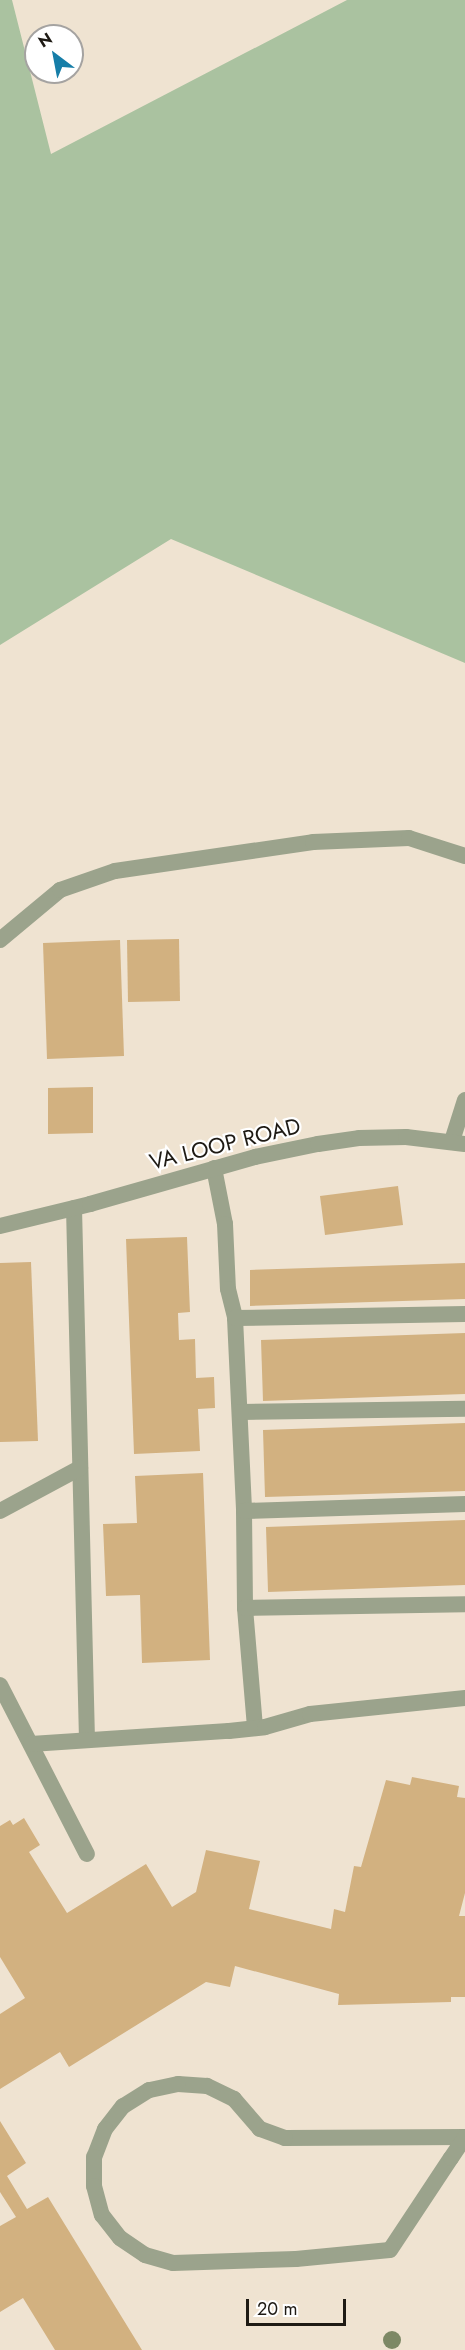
<!DOCTYPE html>
<html>
<head>
<meta charset="utf-8">
<style>
	body { margin:0 }
	#map { position:relative; width:465px; height:2350px; overflow:hidden; background:#efe3d1; font-family:Jost,sans-serif }
	div>[style] { position:absolute }
	.green>* { inset:0; background:#aac2a0 }
	.building>* { inset:0; background:#d2b180 }
	.lane>* { height:16px; margin:-8px; padding:0 8px; transform-origin:8px; border-radius:8px; background:#9ba38c }
	.trees>* { width:18px; height:18px; margin:-9px; border-radius:50%; background:#7d8865 }
	span { translate:-50% -50%; white-space:nowrap; text-align:center; line-height:1.15; -webkit-text-stroke:4.5px #fff; paint-order:stroke }
	.street-label { font-size:22px; color:#1e1a14 }
	.north { position:absolute; left:24px; top:24px; width:60px; height:60px; box-sizing:border-box; background:#fff; border:2px solid #a5a3a1; border-radius:50%; rotate:328deg; font-size:16px; font-weight:700; line-height:24px; text-align:center; color:#1e1a14 }
	.north::after { content:''; display:block; margin:auto; width:21px; height:27px; background:#167ea8; clip-path:polygon(50% 0,100% 100%,50% 72%,0 100%) }
	.scale { position:absolute; left:246px; top:2299px; width:100px; height:27px; box-sizing:border-box; border:3px solid #1e1a14; border-top:0; padding-left:8px; font-size:18px; line-height:21px; white-space:nowrap; color:#1e1a14; -webkit-text-stroke:4px #fff; paint-order:stroke }
</style>
</head>
<body>
<div id="map">
	<div class="green">
		<div style="clip-path:polygon(0 0,12px 0,51px 154px,347px 0,465px 0,465px 663px,171px 539px,0 645px)"></div>
	</div>
	<div class="building">
		<div style="clip-path:polygon(179px 939px,180px 1001px,128px 1002px,127px 940px)"></div>
		<div style="clip-path:polygon(120px 940px,124px 1056px,47px 1059px,43px 943px)"></div>
		<div style="clip-path:polygon(93px 1087px,93px 1133px,48px 1134px,48px 1088px)"></div>
		<div style="clip-path:polygon(398px 1186px,403px 1225px,325px 1235px,320px 1196px)"></div>
		<div style="clip-path:polygon(187px 1237px,190px 1312px,178px 1313px,179px 1340px,195px 1339px,196px 1378px,214px 1377px,215px 1408px,198px 1409px,200px 1451px,134px 1454px,126px 1239px)"></div>
		<div style="clip-path:polygon(31px 1262px,38px 1441px,0 1442px,0 1263px)"></div>
		<div style="clip-path:polygon(465px 1263px,465px 1299px,250px 1306px,250px 1270px)"></div>
		<div style="clip-path:polygon(465px 1333px,465px 1394px,263px 1401px,261px 1340px)"></div>
		<div style="clip-path:polygon(465px 1423px,465px 1491px,265px 1497px,263px 1430px)"></div>
		<div style="clip-path:polygon(203px 1473px,210px 1660px,142px 1663px,140px 1595px,106px 1596px,103px 1524px,137px 1523px,135px 1476px)"></div>
		<div style="clip-path:polygon(465px 1520px,465px 1585px,268px 1592px,266px 1527px)"></div>
		<div style="clip-path:polygon(412px 1777px,459px 1786px,457px 1797px,465px 1798px,465px 1893px,459px 1916px,465px 1916px,465px 1997px,451px 1997px,451px 2002px,338px 2005px,339px 1994px,235px 1966px,230px 1987px,206px 1982px,69px 2067px,60px 2052px,0 2089px,0 2014px,25px 1998px,0 1957px,0 1826px,10px 1820px,13px 1825px,24px 1818px,40px 1845px,29px 1852px,67px 1913px,146px 1864px,172px 1907px,196px 1892px,206px 1850px,260px 1861px,249px 1909px,331px 1929px,334px 1909px,345px 1912px,354px 1866px,361px 1867px,386px 1780px,410px 1785px)"></div>
		<div style="clip-path:polygon(0 2121px,26px 2163px,7px 2176px,27px 2209px,48px 2197px,142px 2350px,55px 2350px,23px 2298px,0 2312px,0 2226px,16px 2217px,0 2192px)"></div>
	</div>
	<div class="lane">
		<div style="left:0;top:940px;width:78px;rotate:-39.8deg"></div>
		<div style="left:60px;top:890px;width:58px;rotate:-19.1deg"></div>
		<div style="left:115px;top:871px;width:200px;rotate:-8.3deg"></div>
		<div style="left:313px;top:842px;width:96px;rotate:-2.4deg"></div>
		<div style="left:409px;top:838px;width:59px;rotate:17.8deg"></div>
		<div style="left:452px;top:1141px;width:43px;rotate:-72.4deg"></div>
		<div style="left:214px;top:1168px;width:57px;rotate:78.9deg"></div>
		<div style="left:225px;top:1224px;width:65px;rotate:87.4deg"></div>
		<div style="left:228px;top:1289px;width:30px;rotate:76deg"></div>
		<div style="left:235px;top:1318px;width:193px;rotate:87.3deg"></div>
		<div style="left:244px;top:1511px;width:97px;rotate:89.4deg"></div>
		<div style="left:245px;top:1608px;width:120px;rotate:85.2deg"></div>
		<div style="left:74px;top:1208px;width:532px;rotate:88.6deg"></div>
		<div style="left:0;top:1226px;width:93px;rotate:-13.7deg"></div>
		<div style="left:90px;top:1204px;width:172px;rotate:-15.9deg"></div>
		<div style="left:255px;top:1157px;width:64px;rotate:-11.7deg"></div>
		<div style="left:318px;top:1144px;width:41px;rotate:-8.3deg"></div>
		<div style="left:359px;top:1138px;width:47px;rotate:-1.2deg"></div>
		<div style="left:406px;top:1137px;width:59px;rotate:6.8deg"></div>
		<div style="left:235px;top:1318px;width:230px;rotate:-1deg"></div>
		<div style="left:241px;top:1412px;width:224px;rotate:-0.8deg"></div>
		<div style="left:0;top:1511px;width:91px;rotate:-28.3deg"></div>
		<div style="left:244px;top:1511px;width:221px;rotate:-1.8deg"></div>
		<div style="left:245px;top:1608px;width:220px;rotate:-1deg"></div>
		<div style="left:0;top:1685px;width:190px;rotate:62.8deg"></div>
		<div style="left:31px;top:1744px;width:198px;rotate:-3.8deg"></div>
		<div style="left:229px;top:1731px;width:36px;rotate:-6deg"></div>
		<div style="left:265px;top:1727px;width:47px;rotate:-16.1deg"></div>
		<div style="left:310px;top:1714px;width:156px;rotate:-5.9deg"></div>
		<div style="left:465px;top:2137px;width:180px;rotate:179.7deg"></div>
		<div style="left:285px;top:2138px;width:27px;rotate:-160deg"></div>
		<div style="left:260px;top:2129px;width:40px;rotate:-131deg"></div>
		<div style="left:234px;top:2099px;width:30px;rotate:-154deg"></div>
		<div style="left:207px;top:2086px;width:29px;rotate:-176deg"></div>
		<div style="left:178px;top:2084px;width:30px;rotate:168deg"></div>
		<div style="left:149px;top:2090px;width:31px;rotate:148deg"></div>
		<div style="left:123px;top:2106px;width:29px;rotate:128deg"></div>
		<div style="left:105px;top:2129px;width:30px;rotate:111deg"></div>
		<div style="left:94px;top:2157px;width:29px;rotate:90deg"></div>
		<div style="left:94px;top:2186px;width:30px;rotate:75deg"></div>
		<div style="left:102px;top:2215px;width:29px;rotate:52deg"></div>
		<div style="left:120px;top:2238px;width:30px;rotate:34deg"></div>
		<div style="left:145px;top:2255px;width:29px;rotate:16deg"></div>
		<div style="left:173px;top:2263px;width:123px;rotate:-1.9deg"></div>
		<div style="left:296px;top:2259px;width:94px;rotate:-5.5deg"></div>
		<div style="left:390px;top:2250px;width:110px;rotate:-56.5deg"></div>
		<div style="left:451px;top:2158px;width:25px;rotate:-56deg"></div>
	</div>
	<div class="trees">
		<div style="left:392px;top:2340px"></div>
	</div>
	<div class="street-label">
		<span style="left:225px;top:1144px;rotate:-14deg">VA LOOP ROAD</span>
	</div>
	<div class="north">N</div>
	<div class="scale">20 m</div>
</div>
</body>
</html>
